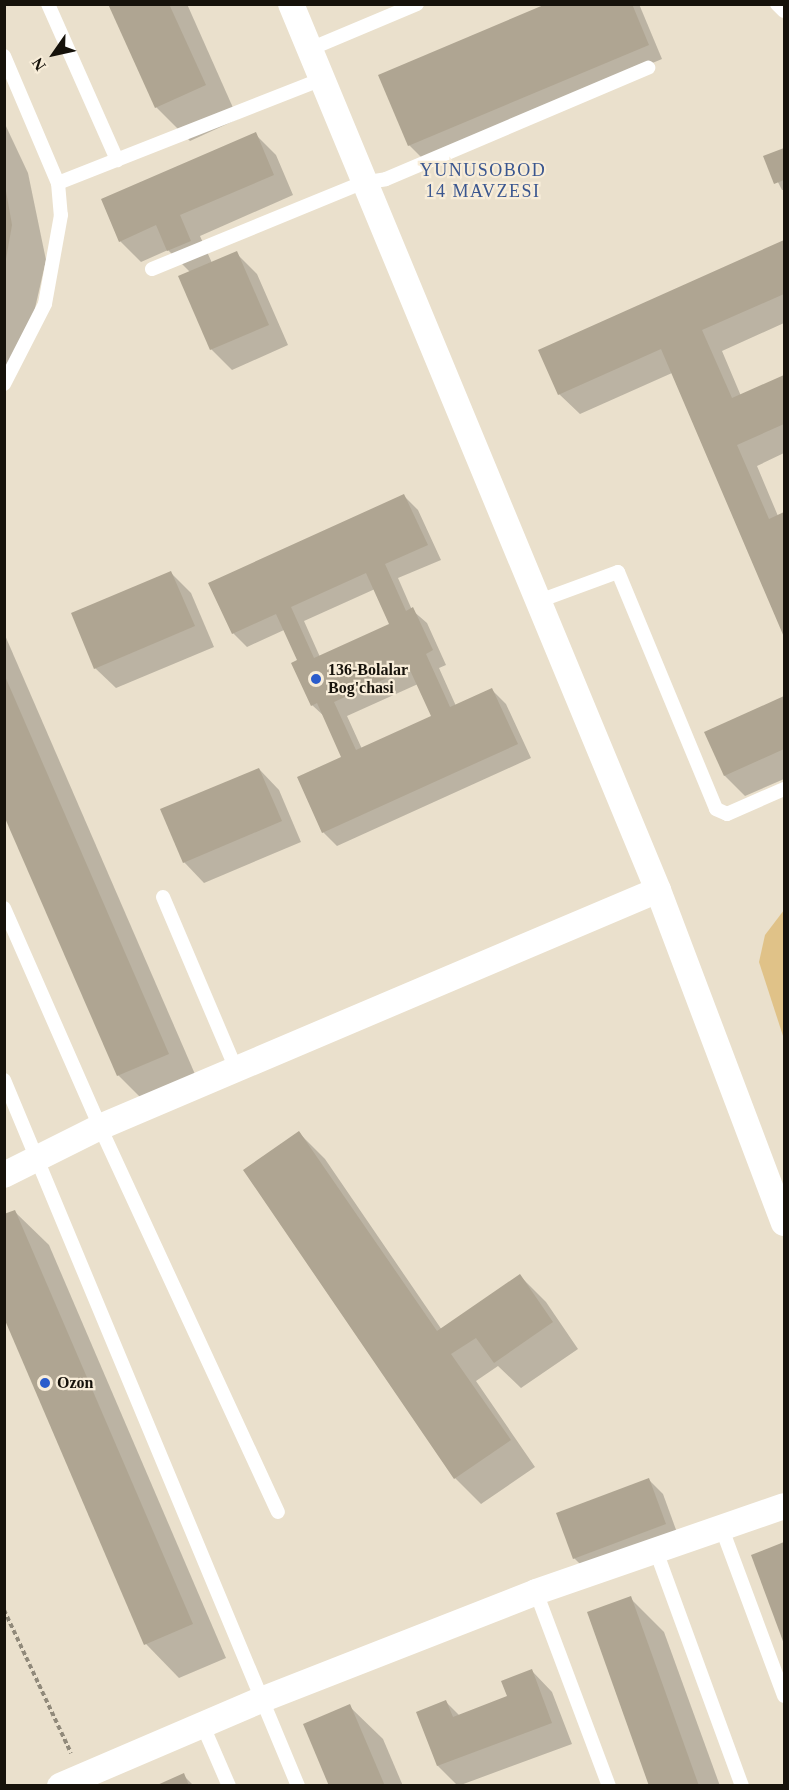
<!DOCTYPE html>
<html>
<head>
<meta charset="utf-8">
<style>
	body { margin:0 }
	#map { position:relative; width:789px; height:1790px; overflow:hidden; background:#eae0cc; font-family:"Times New Roman",serif }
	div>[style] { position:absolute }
	.green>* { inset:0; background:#e0c288 }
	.shadow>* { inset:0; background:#0003 }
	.building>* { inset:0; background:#afa592 }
	.path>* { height:4px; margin-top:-2px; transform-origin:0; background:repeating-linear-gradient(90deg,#90897a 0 4.5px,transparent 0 7.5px) }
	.service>* { height:14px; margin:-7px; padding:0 7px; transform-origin:7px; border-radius:7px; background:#fff }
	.minor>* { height:26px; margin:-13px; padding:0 13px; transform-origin:13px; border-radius:13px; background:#fff }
	.dots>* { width:16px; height:16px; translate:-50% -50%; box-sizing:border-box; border:3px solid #f8edd9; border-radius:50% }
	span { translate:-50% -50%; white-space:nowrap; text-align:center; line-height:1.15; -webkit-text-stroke:4.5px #f8edd9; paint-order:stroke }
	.poi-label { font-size:16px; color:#16120b; font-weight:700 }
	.left { translate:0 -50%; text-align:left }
	.neighbourhood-label { font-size:18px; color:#3a568f; letter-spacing:1.5px }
	.frame { position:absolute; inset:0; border:6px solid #16120b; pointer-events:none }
	.north { position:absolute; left:24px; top:24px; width:60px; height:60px; -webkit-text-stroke:4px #f8edd9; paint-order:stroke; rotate:236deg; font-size:16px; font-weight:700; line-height:24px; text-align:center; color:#16120b }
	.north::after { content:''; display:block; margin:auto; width:21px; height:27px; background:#16120b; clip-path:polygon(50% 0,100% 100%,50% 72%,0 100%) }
</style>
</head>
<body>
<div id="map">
	<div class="green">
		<div style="clip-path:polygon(784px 910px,784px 1039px,759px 962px,765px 935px)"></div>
	</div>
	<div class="shadow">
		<div style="clip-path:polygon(110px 4px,187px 4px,238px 119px,190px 141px,156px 107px)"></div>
		<div style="clip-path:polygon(550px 4px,639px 4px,662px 59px,423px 159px,409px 145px)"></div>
		<div style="clip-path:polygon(4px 122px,28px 173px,46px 260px,23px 361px,4px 385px)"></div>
		<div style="clip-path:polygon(255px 134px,276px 155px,293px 195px,200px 236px,212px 263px,236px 253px,257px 274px,288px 345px,232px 370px,211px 349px,190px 272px,168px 250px,141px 262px,120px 241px)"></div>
		<div style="clip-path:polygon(784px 150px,784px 190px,782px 190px,765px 157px)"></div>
		<div style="clip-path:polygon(784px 242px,784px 323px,722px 351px,741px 396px,784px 377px,784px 453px,757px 466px,778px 516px,784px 513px,784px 634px,672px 373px,580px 414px,559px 394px,540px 351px)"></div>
		<div style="clip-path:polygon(evenodd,404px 496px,418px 510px,441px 560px,398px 578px,412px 610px,427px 623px,446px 665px,439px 668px,456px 706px,492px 690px,506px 704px,531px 758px,337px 846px,323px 832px,343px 758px,325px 717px,312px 705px,299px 661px,284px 630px,247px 647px,233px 633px,404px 496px,375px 589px,391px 625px,320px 657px,304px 621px,375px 589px,404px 496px,418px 684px,433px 717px,362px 749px,347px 716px,418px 684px)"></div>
		<div style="clip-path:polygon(171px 573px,191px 593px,214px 647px,116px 688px,95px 668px)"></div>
		<div style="clip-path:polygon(4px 633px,201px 1088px,152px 1109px,118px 1075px,4px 812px)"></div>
		<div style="clip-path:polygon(784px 698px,784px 779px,745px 796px,725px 776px,706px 733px)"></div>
		<div style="clip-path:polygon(259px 769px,279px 790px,301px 842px,204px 883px,184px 862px)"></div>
		<div style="clip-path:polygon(299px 1133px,325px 1159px,442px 1330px,520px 1276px,546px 1302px,578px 1349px,521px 1388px,498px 1366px,476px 1381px,535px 1467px,481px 1504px,455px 1478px)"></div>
		<div style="clip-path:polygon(15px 1212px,49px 1245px,226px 1658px,179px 1678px,146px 1644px)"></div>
		<div style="clip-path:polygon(649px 1480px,663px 1494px,679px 1538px,588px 1572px,574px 1558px)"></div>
		<div style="clip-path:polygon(784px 1544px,784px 1640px,753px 1556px)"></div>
		<div style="clip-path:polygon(630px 1598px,664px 1632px,720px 1786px,651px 1786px)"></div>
		<div style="clip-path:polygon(532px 1671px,552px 1692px,572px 1744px,458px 1786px,438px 1766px,418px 1713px,446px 1702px,460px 1716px,509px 1697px)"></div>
		<div style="clip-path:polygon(349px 1706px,383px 1739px,403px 1786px,331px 1786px)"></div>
		<div style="clip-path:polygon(183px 1775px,194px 1786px,159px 1786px)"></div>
	</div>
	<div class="building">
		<div style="clip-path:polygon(108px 4px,169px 4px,206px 85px,155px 108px)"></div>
		<div style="clip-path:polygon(546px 4px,632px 4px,649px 45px,408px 146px,378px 75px)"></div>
		<div style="clip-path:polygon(256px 132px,274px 175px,180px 215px,191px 241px,167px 251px,156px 225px,119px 242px,101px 199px)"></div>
		<div style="clip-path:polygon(784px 148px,784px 180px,774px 184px,763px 156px)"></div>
		<div style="clip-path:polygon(6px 191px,12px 225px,6px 259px,4px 259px)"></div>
		<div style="clip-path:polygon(784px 240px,784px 294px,702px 330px,732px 398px,784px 375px,784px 424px,737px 445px,769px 519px,784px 512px,784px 637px,661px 349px,558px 395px,538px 350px)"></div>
		<div style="clip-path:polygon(237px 251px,269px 325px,210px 350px,178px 276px)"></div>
		<div style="clip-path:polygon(evenodd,404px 494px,428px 545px,385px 564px,406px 611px,413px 607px,433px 650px,426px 654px,450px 707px,492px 688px,518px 744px,322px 833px,297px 777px,341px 757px,317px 703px,311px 706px,291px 663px,297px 660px,276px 614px,232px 634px,208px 583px,404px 494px,366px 573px,389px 624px,314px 658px,291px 607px,366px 573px,404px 494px,409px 668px,431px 716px,356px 750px,334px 702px,409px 668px)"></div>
		<div style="clip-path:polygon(171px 571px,195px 626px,94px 669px,71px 613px)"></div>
		<div style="clip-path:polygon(4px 674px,169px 1054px,117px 1076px,4px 816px)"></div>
		<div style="clip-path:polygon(784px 696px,784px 749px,724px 776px,704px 732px)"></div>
		<div style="clip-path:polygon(259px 768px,282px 821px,183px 863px,160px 809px)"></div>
		<div style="clip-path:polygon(299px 1131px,437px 1331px,520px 1274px,553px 1322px,494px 1363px,476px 1338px,451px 1354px,511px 1440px,454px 1479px,243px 1170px)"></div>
		<div style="clip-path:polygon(15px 1210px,193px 1624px,144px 1645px,4px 1318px,4px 1214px)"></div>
		<div style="clip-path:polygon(649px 1478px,666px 1524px,573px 1559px,556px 1513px)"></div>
		<div style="clip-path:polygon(784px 1542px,784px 1644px,751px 1555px)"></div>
		<div style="clip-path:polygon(631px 1596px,699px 1786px,649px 1786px,587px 1612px)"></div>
		<div style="clip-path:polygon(532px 1669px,552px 1723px,437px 1766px,416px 1712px,446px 1700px,453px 1717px,507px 1696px,501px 1681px)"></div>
		<div style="clip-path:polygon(350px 1704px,385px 1786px,329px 1786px,303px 1724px)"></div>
		<div style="clip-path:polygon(184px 1773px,189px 1786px,155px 1786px)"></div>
	</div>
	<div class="path">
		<div style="left:4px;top:1610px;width:158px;rotate:64.9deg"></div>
	</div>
	<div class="service">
		<div style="left:48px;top:4px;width:171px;rotate:66.1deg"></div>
		<div style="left:777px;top:4px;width:10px;rotate:45deg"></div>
		<div style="left:310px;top:49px;width:116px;rotate:-22.8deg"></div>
		<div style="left:4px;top:56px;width:138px;rotate:67deg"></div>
		<div style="left:58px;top:183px;width:32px;rotate:85deg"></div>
		<div style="left:61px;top:215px;width:90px;rotate:100.2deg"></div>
		<div style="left:45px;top:304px;width:90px;rotate:117.1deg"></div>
		<div style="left:58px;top:183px;width:284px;rotate:-21.5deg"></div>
		<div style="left:152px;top:269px;width:227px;rotate:-22.3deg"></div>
		<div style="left:362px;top:183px;width:24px;rotate:-9deg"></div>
		<div style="left:386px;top:179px;width:285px;rotate:-23deg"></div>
		<div style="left:539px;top:601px;width:84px;rotate:-20.2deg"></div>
		<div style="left:618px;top:572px;width:256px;rotate:67.5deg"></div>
		<div style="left:716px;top:809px;width:12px;rotate:24deg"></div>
		<div style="left:727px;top:814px;width:62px;rotate:-23.7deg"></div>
		<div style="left:163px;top:897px;width:187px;rotate:67deg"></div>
		<div style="left:4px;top:908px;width:239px;rotate:66.3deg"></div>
		<div style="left:100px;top:1127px;width:424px;rotate:65.2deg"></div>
		<div style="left:4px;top:1080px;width:765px;rotate:67.39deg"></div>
		<div style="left:722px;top:1529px;width:178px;rotate:69.6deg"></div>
		<div style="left:656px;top:1551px;width:250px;rotate:69.9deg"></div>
		<div style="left:536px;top:1592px;width:207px;rotate:69.4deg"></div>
		<div style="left:203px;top:1726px;width:65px;rotate:66.6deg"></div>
	</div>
	<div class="minor">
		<div style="left:291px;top:4px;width:959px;rotate:67.5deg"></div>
		<div style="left:658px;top:890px;width:356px;rotate:69.3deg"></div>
		<div style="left:4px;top:1175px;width:107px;rotate:-26.6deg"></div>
		<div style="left:100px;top:1127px;width:606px;rotate:-23.01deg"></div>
		<div style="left:60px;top:1786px;width:219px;rotate:-23.2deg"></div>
		<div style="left:261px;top:1700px;width:295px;rotate:-21.4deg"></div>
		<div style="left:536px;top:1592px;width:262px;rotate:-19.1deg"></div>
	</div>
	<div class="dots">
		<div style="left:316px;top:679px;background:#2b5ccb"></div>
		<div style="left:45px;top:1383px;background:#2b5ccb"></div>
	</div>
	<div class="poi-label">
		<span class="left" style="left:328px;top:679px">136-Bolalar<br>Bog'chasi</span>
		<span class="left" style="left:57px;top:1383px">Ozon</span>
	</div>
	<div class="neighbourhood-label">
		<span style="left:483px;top:181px">YUNUSOBOD<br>14 MAVZESI</span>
	</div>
	<div class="frame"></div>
	<div class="north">N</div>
</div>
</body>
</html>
